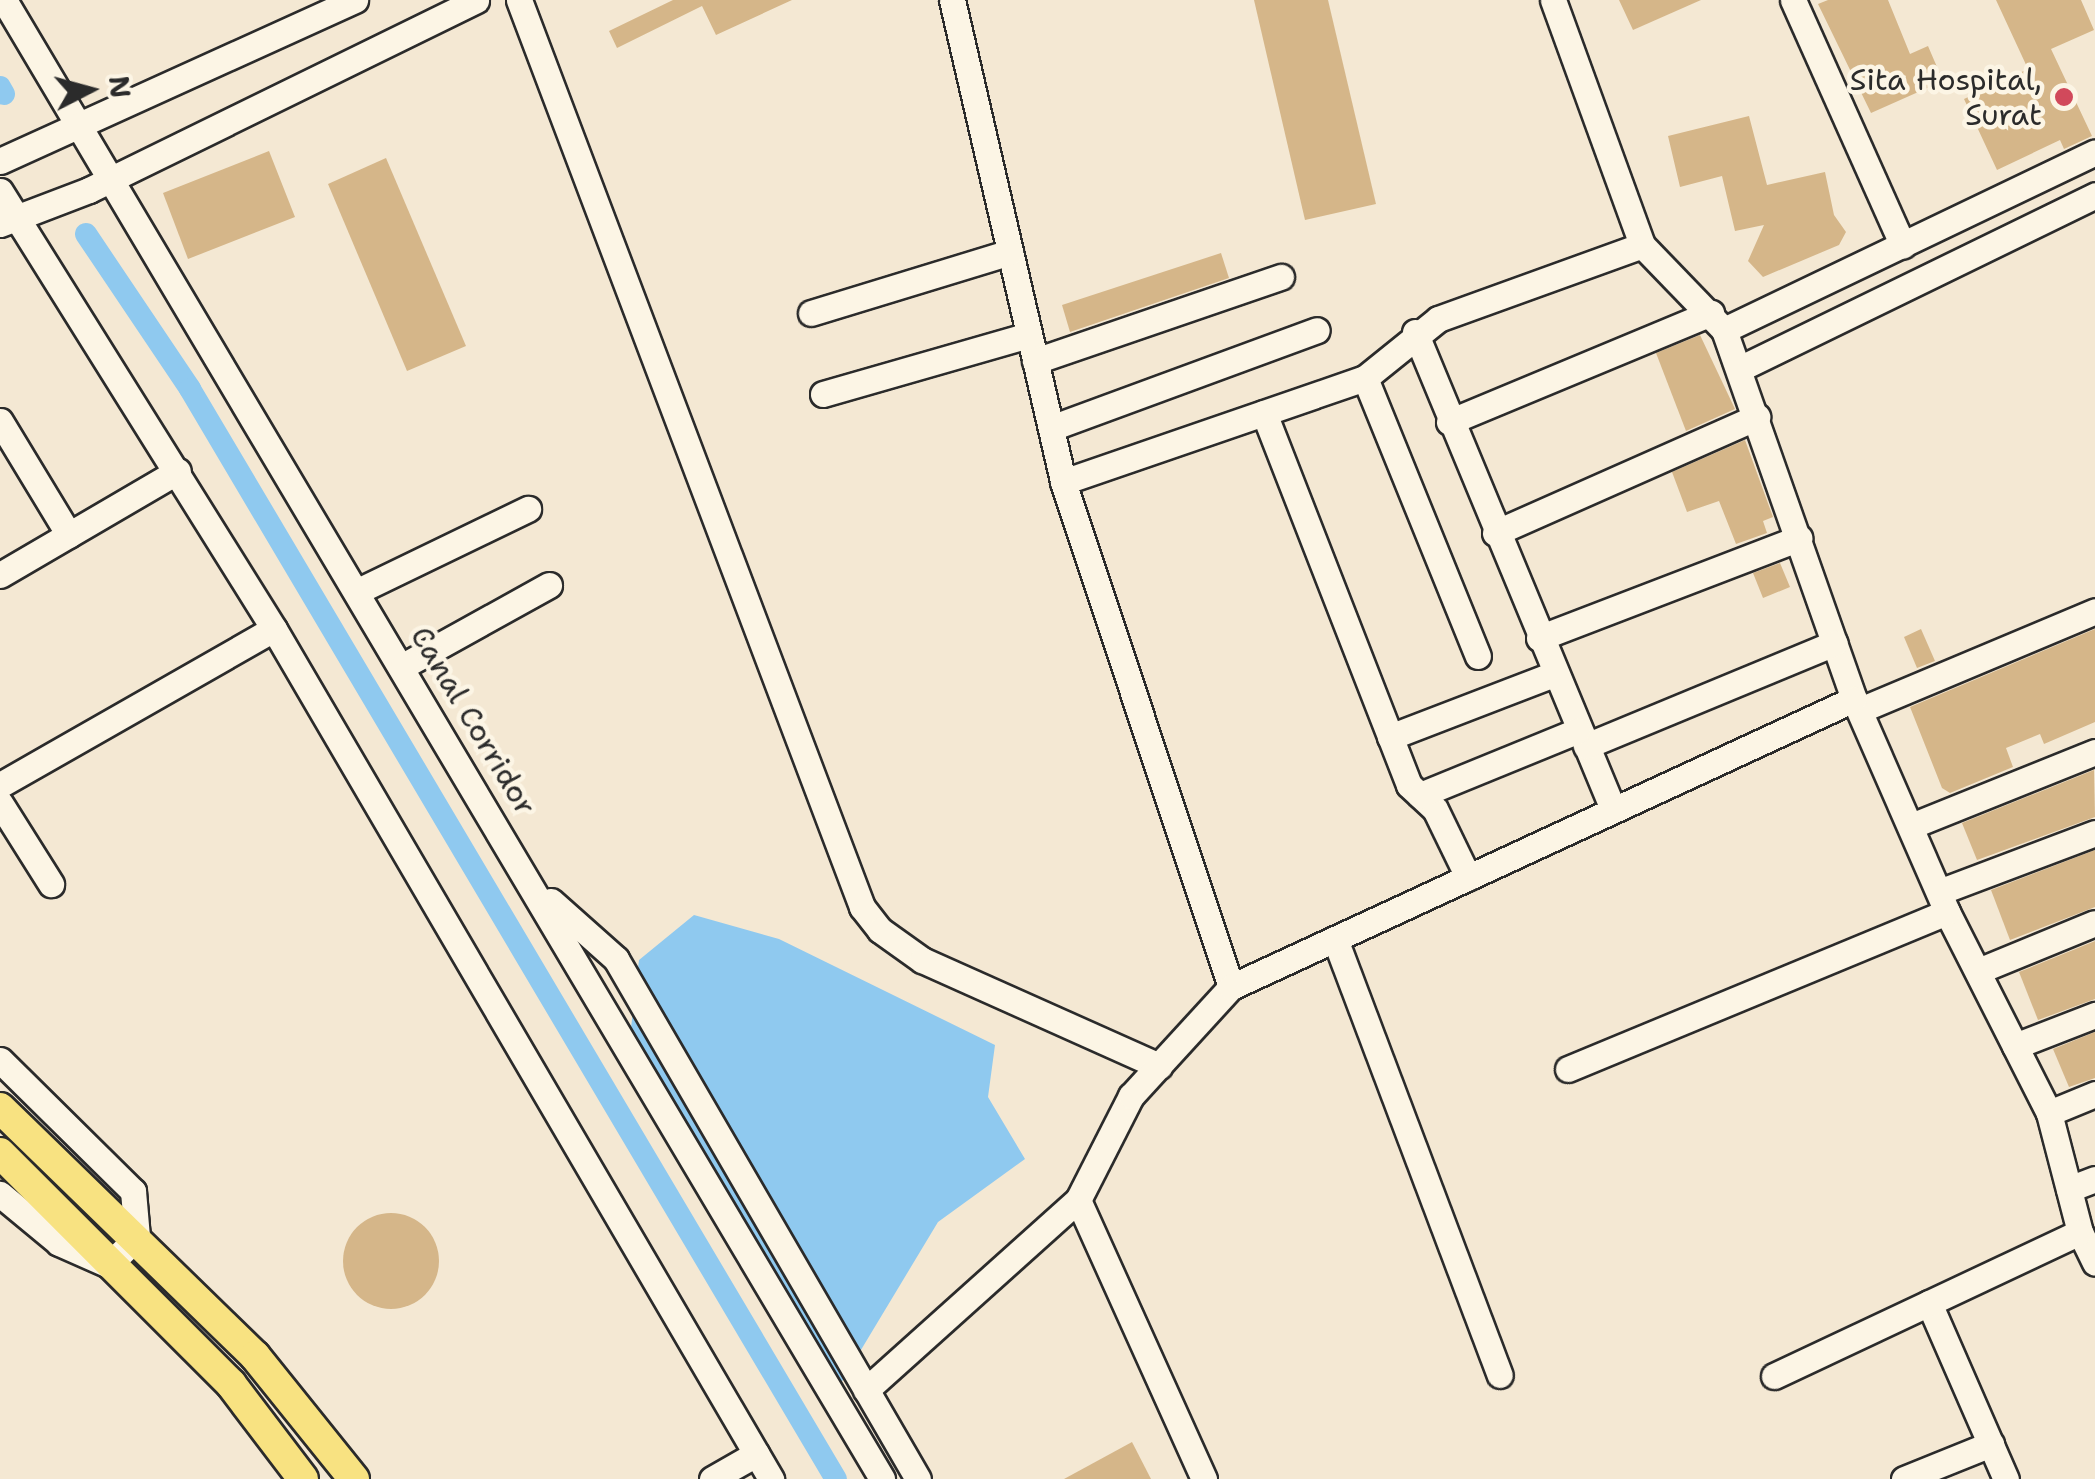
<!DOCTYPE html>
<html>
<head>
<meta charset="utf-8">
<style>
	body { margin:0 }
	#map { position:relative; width:2095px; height:1479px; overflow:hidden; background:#f4e8d3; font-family:"Shantell Sans",sans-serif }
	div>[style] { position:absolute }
	.water>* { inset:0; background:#8fc9ef }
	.canal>* { height:22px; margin:-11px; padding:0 11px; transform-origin:11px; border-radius:11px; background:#8fc9ef }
	.building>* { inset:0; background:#d5b689 }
	.round { border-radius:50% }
	.roads { filter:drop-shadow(2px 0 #2b2b2b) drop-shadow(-2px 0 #2b2b2b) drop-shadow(0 2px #2b2b2b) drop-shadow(0 -2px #2b2b2b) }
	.minor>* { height:25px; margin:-12.5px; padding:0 12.5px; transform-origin:12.5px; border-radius:12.5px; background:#fcf5e5 }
	.major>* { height:30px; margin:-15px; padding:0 15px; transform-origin:15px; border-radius:15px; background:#f8e281 }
	.dots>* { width:28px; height:28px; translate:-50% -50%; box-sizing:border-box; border:5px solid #fcf5e5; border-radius:50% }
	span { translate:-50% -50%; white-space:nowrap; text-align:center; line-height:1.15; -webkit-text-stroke:9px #fcf5e5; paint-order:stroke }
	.poi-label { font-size:30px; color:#2b2b2b }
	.right { translate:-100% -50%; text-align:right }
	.street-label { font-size:30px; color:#2b2b2b }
	.north { position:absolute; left:40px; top:40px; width:100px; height:100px; -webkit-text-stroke:8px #fcf5e5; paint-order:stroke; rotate:84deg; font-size:28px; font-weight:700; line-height:40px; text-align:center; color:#2b2b2b }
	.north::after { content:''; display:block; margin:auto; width:35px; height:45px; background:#2b2b2b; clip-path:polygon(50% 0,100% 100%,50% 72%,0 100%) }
</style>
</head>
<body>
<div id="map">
	<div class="water">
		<div style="clip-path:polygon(694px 915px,779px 939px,995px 1045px,988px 1097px,1025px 1159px,938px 1222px,832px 1398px,631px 1028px,639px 960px)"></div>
	</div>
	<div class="canal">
		<div style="left:0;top:87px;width:8px;rotate:60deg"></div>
		<div style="left:86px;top:234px;width:187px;rotate:56.1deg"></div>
		<div style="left:190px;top:389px;width:1267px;rotate:59.35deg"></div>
	</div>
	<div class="building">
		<div style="clip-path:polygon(673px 0,792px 0,716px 35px,702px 6px,617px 48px,609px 31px)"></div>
		<div style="clip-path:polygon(1254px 0,1328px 0,1376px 204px,1305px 220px)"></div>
		<div style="clip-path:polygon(1619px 0,1701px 0,1633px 30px)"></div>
		<div style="clip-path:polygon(1828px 0,1888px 0,1910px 54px,1928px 46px,1943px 81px,1871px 113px,1818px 4px)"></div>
		<div style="clip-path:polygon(1996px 0,2081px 0,2094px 30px,2051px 49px,2092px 136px,2064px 149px,2060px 140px,1997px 170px,1964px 99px,2028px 69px)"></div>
		<div style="clip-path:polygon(1749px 116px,1767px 185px,1825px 172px,1834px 215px,1846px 232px,1839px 245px,1763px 277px,1748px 261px,1764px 225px,1735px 231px,1722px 176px,1680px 187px,1668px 136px)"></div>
		<div style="clip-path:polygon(269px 151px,295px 217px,188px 259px,163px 193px)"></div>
		<div style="clip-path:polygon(386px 158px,466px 346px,407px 371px,328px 184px)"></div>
		<div style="clip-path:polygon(1221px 253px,1229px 278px,1070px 332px,1062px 305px)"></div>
		<div style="clip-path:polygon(1700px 335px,1735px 409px,1686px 431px,1656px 353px)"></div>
		<div style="clip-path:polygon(1745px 440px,1773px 517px,1763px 521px,1767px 533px,1736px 544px,1719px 501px,1687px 512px,1672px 472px)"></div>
		<div style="clip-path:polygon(1780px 563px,1790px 587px,1763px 598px,1753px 573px)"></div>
		<div style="clip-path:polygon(1921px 629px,1935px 661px,1917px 668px,1904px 637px)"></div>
		<div style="clip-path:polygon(2095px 629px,2095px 722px,2044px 744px,2040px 734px,2006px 748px,2013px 767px,1950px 793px,1942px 788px,1910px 707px)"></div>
		<div style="clip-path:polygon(2094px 770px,2095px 817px,1977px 860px,1962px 823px)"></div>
		<div style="clip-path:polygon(2095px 850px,2095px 907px,2010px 940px,1991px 890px)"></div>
		<div style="clip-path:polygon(2095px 941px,2095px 999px,2038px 1020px,2019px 972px)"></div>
		<div style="clip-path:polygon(2095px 1032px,2095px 1078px,2069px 1087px,2053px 1049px)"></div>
		<div class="round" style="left:343px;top:1213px;width:96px;height:96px"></div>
		<div style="clip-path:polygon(1132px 1442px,1151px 1479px,1064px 1479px)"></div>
	</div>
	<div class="roads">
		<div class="minor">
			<div style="left:4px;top:0;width:1720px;rotate:59.3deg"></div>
			<div style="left:519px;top:0;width:970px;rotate:69.28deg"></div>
			<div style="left:862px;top:907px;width:29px;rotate:52deg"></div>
			<div style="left:880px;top:930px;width:52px;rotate:35.5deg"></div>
			<div style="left:922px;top:960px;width:260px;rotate:24.1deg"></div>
			<div style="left:952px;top:0;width:495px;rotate:77deg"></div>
			<div style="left:1063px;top:482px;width:532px;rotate:71.6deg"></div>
			<div style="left:1553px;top:0;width:261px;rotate:70deg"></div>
			<div style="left:1642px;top:245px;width:118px;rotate:46deg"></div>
			<div style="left:1724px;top:330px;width:391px;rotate:70.6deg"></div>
			<div style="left:1854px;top:699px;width:232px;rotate:66.4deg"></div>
			<div style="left:1947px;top:912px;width:225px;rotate:63.1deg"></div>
			<div style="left:2049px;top:1113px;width:123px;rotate:75.4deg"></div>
			<div style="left:2080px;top:1232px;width:34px;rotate:64deg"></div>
			<div style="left:1793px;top:0;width:269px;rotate:65.9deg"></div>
			<div style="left:0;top:161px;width:390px;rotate:-24.4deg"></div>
			<div style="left:0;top:191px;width:517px;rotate:57.97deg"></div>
			<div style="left:274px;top:629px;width:985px;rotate:59.68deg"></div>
			<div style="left:0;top:224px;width:95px;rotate:-20.9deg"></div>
			<div style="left:89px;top:190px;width:431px;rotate:-26.1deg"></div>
			<div style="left:811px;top:313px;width:208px;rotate:-17deg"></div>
			<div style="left:1724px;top:330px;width:411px;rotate:-25.6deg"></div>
			<div style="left:1415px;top:332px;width:516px;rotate:67.46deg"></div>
			<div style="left:1035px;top:361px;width:260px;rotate:-18.9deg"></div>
			<div style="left:1739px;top:369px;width:396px;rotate:-26deg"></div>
			<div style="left:1365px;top:378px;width:300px;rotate:67.9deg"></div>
			<div style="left:823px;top:394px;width:214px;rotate:-16deg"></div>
			<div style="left:1264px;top:413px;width:399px;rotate:68.7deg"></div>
			<div style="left:1409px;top:785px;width:35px;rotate:43deg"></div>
			<div style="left:1435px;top:809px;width:76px;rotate:64.1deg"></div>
			<div style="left:0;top:421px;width:133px;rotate:58.8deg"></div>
			<div style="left:1449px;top:422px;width:284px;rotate:-22.6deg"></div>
			<div style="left:1051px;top:428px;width:283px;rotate:-20.2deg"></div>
			<div style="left:1063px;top:482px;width:319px;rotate:-19deg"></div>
			<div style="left:1365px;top:378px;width:94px;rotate:-38.9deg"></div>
			<div style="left:1438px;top:319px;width:217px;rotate:-19.9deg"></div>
			<div style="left:1495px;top:533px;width:287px;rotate:-23.9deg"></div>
			<div style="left:0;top:575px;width:206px;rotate:-30.3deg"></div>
			<div style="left:358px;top:591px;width:189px;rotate:-25.8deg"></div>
			<div style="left:1539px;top:638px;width:279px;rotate:-21deg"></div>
			<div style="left:403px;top:666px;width:167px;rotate:-29deg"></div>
			<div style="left:1860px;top:710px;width:255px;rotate:-22.8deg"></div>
			<div style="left:1390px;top:737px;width:176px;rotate:-21deg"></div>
			<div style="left:1586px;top:746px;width:269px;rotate:-22.5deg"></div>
			<div style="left:0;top:785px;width:315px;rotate:-29.7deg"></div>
			<div style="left:1420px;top:795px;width:170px;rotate:-22.2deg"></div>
			<div style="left:0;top:803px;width:96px;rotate:57.8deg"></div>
			<div style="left:1911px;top:826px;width:198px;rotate:-21.9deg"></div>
			<div style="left:1939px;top:892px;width:167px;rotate:-20.7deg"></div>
			<div style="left:551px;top:901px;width:87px;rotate:41.7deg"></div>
			<div style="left:616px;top:959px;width:601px;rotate:59.85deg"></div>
			<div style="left:1335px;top:939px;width:466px;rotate:69.3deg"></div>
			<div style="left:1978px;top:971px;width:126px;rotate:-22.3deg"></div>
			<div style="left:2015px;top:1046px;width:86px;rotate:-21.2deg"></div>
			<div style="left:0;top:1060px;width:187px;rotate:44.6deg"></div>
			<div style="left:133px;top:1191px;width:46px;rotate:85deg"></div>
			<div style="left:137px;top:1237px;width:40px;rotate:135deg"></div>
			<div style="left:109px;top:1265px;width:55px;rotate:-156.3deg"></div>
			<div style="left:59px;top:1243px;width:77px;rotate:-140.3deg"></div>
			<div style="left:1568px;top:1069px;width:410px;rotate:-22.5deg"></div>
			<div style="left:2049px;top:1113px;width:50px;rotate:-22.4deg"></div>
			<div style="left:2069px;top:1189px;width:28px;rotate:-21deg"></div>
			<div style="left:1929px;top:1303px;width:192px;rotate:66.4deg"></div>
			<div style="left:1774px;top:1376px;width:338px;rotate:-25.2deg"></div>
			<div style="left:866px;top:1390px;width:285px;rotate:-41.9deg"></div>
			<div style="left:712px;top:1479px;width:51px;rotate:-29.6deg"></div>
			<div style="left:1204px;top:1479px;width:306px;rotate:-114.3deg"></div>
			<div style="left:1078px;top:1200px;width:117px;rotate:-63deg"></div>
			<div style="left:1131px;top:1096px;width:148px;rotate:-47.5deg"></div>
			<div style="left:1231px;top:987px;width:686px;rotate:-24.81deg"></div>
			<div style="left:1904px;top:1479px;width:94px;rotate:-21.9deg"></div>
		</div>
		<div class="major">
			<div style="left:0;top:1108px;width:356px;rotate:44.2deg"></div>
			<div style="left:255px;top:1356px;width:158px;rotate:51.2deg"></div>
			<div style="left:0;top:1153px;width:327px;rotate:45deg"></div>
			<div style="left:231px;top:1384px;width:119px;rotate:52.8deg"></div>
		</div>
	</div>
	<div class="dots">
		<div style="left:2064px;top:97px;background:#d1495b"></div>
	</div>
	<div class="poi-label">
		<span class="right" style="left:2042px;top:97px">Sita Hospital,<br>Surat</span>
	</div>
	<div class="street-label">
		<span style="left:473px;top:721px;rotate:59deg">Canal Corridor</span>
	</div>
	<div class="north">N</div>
</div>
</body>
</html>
